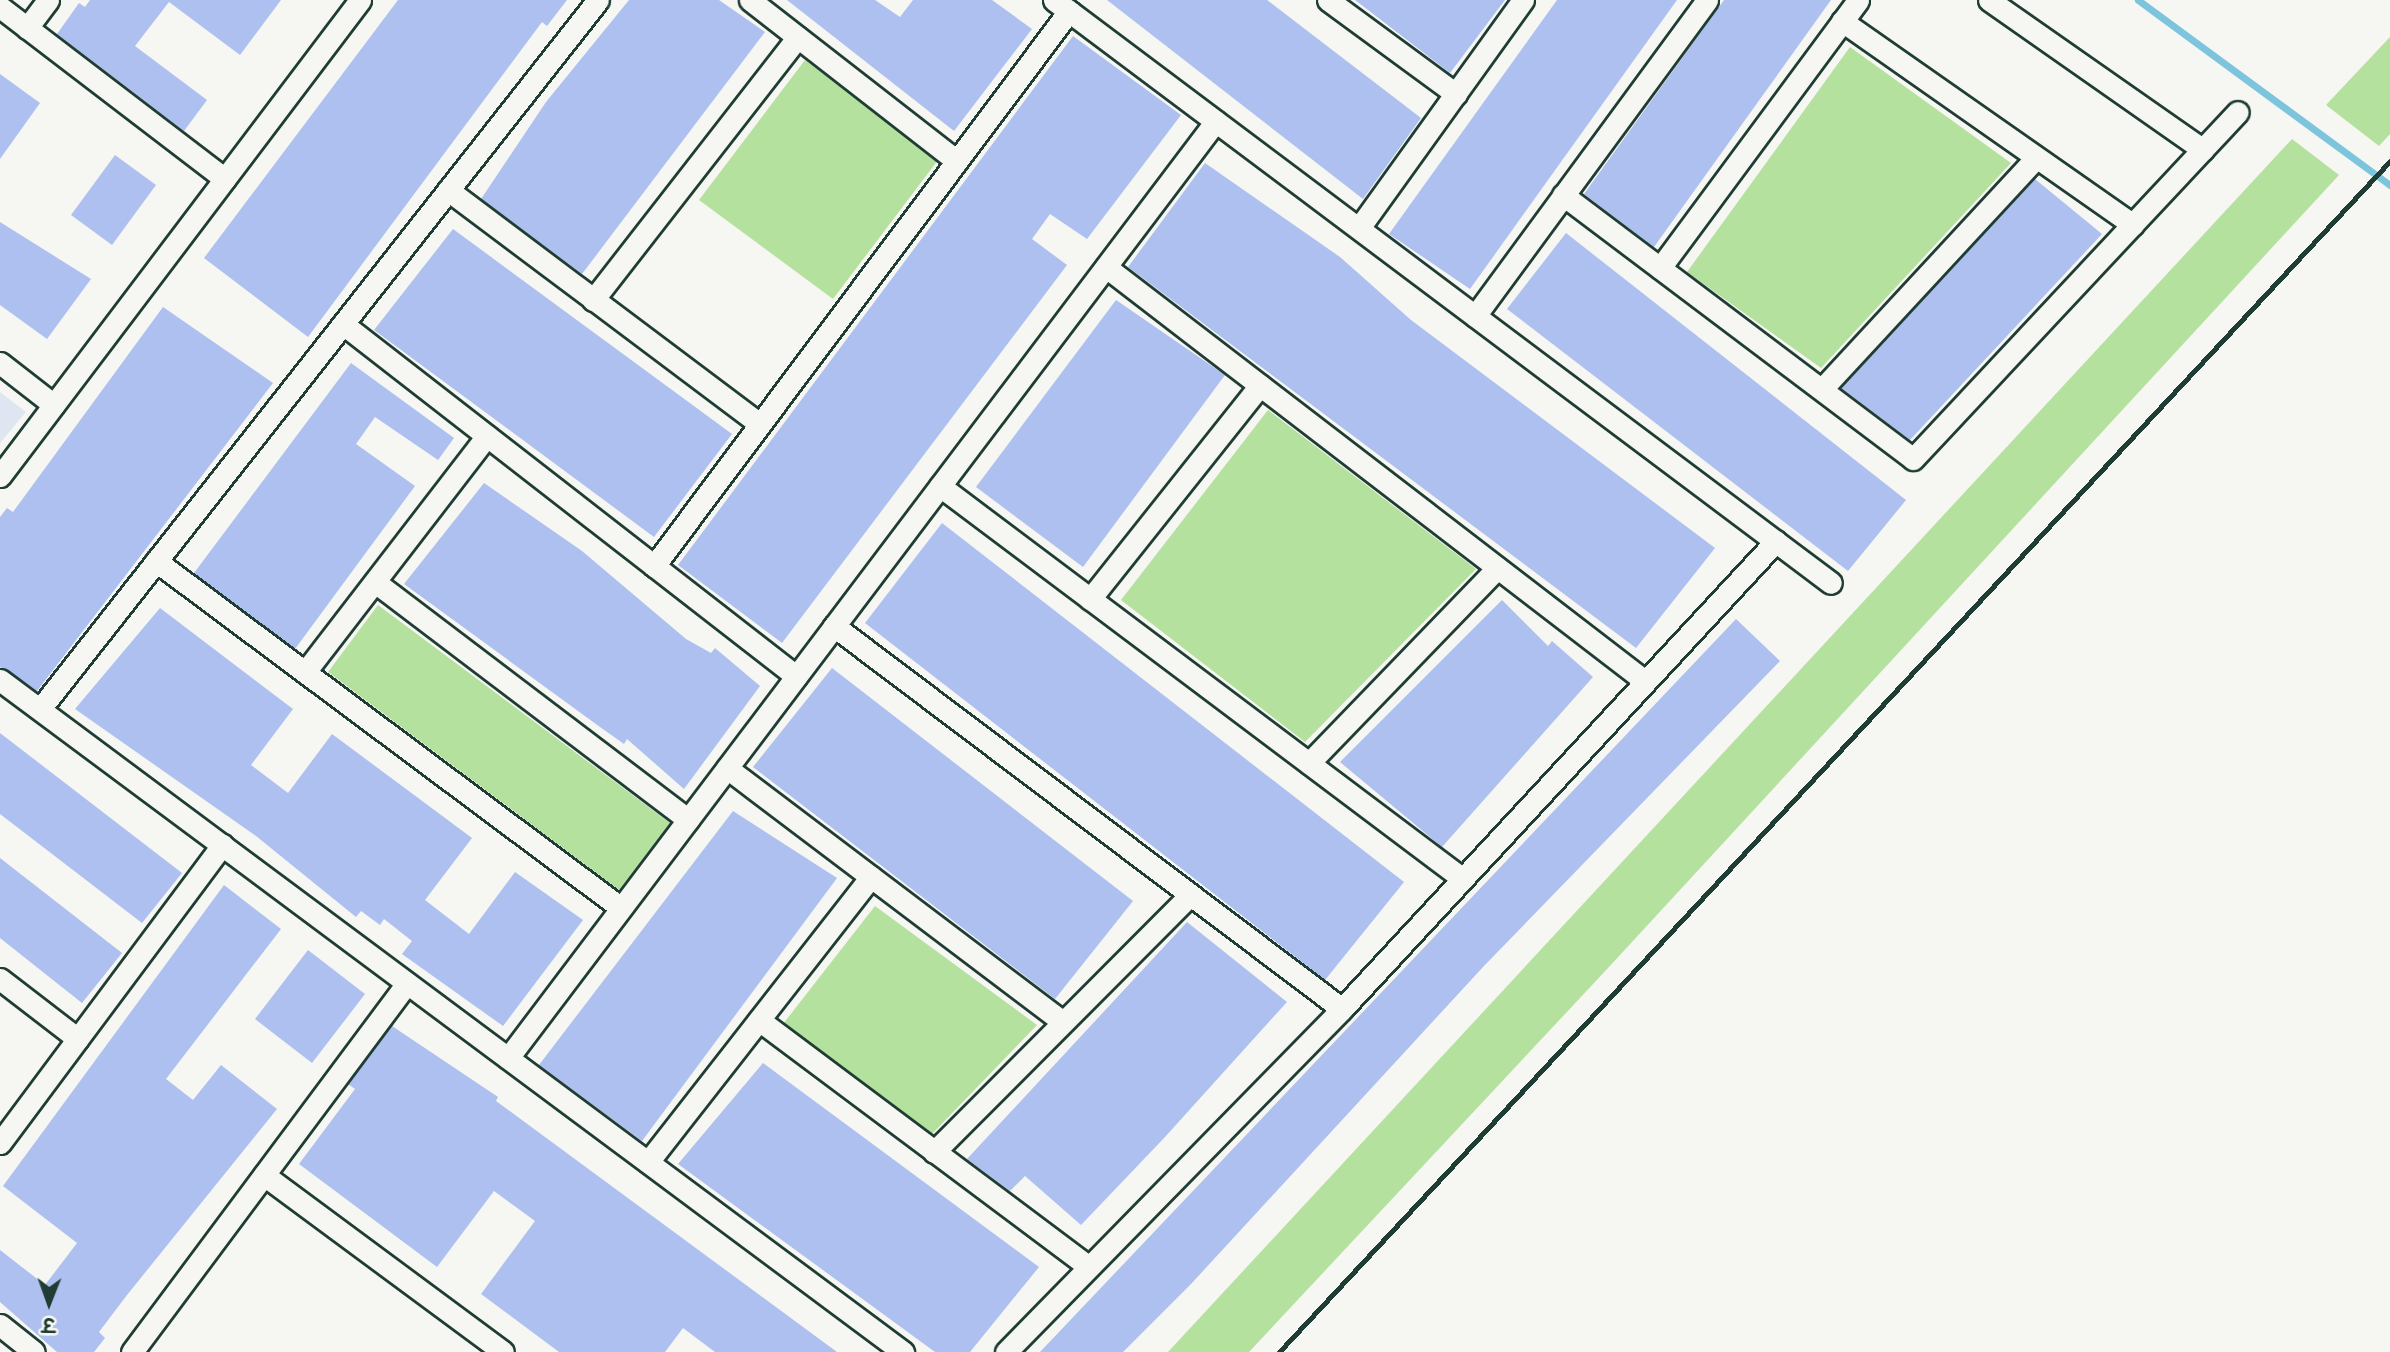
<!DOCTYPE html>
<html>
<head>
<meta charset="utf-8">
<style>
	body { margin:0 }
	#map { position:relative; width:2390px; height:1352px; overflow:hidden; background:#f6f6f2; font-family:Caveat,"Playpen Sans Deva",sans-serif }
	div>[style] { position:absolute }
	.built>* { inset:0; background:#e0e6f1 }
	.green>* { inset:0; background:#b5e19e }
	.stream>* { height:7px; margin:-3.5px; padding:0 3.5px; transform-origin:3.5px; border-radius:3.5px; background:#7cc5dc }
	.building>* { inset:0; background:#adc0ef }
	.roads { filter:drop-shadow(2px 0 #1f3d34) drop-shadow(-2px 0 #1f3d34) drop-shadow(0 2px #1f3d34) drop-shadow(0 -2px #1f3d34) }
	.minor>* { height:21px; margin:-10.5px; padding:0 10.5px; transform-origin:10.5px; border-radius:10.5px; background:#f6f6f2 }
	.rail>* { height:5px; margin:-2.5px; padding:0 2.5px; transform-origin:2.5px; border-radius:2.5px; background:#1f3d34 }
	span { translate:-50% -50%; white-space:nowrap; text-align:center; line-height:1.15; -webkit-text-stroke:5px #f6f6f2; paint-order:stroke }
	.north { position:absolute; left:14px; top:1268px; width:70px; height:70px; -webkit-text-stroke:5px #f6f6f2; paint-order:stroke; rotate:181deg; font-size:19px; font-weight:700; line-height:28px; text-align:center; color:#1f3d34 }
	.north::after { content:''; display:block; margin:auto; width:24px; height:32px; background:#1f3d34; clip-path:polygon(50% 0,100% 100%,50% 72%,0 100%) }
</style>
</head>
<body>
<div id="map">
	<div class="built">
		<div style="clip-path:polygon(0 392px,26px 412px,0 443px)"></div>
	</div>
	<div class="green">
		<div style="clip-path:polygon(2390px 37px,2390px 134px,2379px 146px,2326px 105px)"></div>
		<div style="clip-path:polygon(1850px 47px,2011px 163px,1821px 368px,1687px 272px)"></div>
		<div style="clip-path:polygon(805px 60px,938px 160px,833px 299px,699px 200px)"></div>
		<div style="clip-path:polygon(2292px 139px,2339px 175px,1608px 968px,1249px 1352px,1168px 1352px)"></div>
		<div style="clip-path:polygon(1268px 410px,1476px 569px,1305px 742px,1121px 600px)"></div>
		<div style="clip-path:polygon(378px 605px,670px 823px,619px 890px,328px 672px)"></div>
		<div style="clip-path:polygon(875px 906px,1037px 1025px,931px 1135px,783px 1024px)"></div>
	</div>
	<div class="stream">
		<div style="left:2138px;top:0;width:313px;rotate:36.3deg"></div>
	</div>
	<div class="building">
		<div style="clip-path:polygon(90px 0,281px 0,240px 55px,169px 2px,135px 46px,207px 100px,184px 131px,57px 34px,79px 3px,85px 7px)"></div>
		<div style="clip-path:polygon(398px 0,567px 0,547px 26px,542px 22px,308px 337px,204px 258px)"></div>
		<div style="clip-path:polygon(629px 0,719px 0,765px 32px,582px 274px,481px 199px,546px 102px)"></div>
		<div style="clip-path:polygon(787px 0,875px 0,900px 17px,913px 0,992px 0,1032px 29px,954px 131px)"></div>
		<div style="clip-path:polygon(1107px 0,1267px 0,1421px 118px,1363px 199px)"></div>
		<div style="clip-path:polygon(1355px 0,1505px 0,1450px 73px)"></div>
		<div style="clip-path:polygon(1557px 0,1677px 0,1470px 289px,1389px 234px)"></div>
		<div style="clip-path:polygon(1724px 0,1831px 0,1654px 247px,1584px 194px)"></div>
		<div style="clip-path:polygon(1073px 36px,1181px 115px,1087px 239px,1050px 214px,1032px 239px,1067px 265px,782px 643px,678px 565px)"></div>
		<div style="clip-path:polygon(0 74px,40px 103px,0 159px)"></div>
		<div style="clip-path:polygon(115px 155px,156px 185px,112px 245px,71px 215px)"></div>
		<div style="clip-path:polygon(1205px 163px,1340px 257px,1411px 320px,1715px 548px,1636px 648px,1128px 267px)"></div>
		<div style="clip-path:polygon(2035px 179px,2102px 234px,1910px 440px,1841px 388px)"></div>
		<div style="clip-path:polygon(0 222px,91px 279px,47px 339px,0 305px)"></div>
		<div style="clip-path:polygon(453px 229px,732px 434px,654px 537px,374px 330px)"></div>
		<div style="clip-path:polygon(1566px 233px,1906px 500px,1848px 571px,1507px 309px)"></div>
		<div style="clip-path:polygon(1116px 300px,1225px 375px,1083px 567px,976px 487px)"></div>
		<div style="clip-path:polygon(163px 307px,273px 383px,37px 691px,0 667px,0 517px,7px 508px,13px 512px)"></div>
		<div style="clip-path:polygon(351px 363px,454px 438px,438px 460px,375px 417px,356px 444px,415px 486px,295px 649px,194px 573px)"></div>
		<div style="clip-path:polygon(484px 483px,582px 551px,686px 639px,711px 653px,715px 648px,760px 686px,684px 789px,627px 739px,624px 744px,600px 727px,404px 584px)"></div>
		<div style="clip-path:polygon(942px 523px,1404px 882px,1325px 980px,865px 623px)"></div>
		<div style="clip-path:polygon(1502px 600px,1548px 646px,1552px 641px,1593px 677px,1442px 847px,1340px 762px)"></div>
		<div style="clip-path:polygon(160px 608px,293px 709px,251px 765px,288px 793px,332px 734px,472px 838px,425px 900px,469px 934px,515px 872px,583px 920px,503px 1026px,402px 954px,412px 941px,384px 919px,380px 925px,361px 911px,356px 917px,256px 836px,75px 709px)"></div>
		<div style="clip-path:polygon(1736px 619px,1780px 661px,1483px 967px,1191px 1284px,1123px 1352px,1040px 1352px)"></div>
		<div style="clip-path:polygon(832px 668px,1133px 901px,1055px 999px,753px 767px)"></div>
		<div style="clip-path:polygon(0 733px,182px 873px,142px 923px,0 814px)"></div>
		<div style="clip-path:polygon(733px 811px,837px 878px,642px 1141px,539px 1065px)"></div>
		<div style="clip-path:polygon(0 858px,122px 953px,82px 1003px,0 938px)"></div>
		<div style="clip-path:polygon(224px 885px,281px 929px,166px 1079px,193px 1100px,221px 1065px,277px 1109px,127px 1295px,99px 1332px,105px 1338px,94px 1352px,57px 1352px,0 1302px,0 1250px,45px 1285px,77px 1243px,3px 1186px)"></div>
		<div style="clip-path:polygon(1187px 922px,1287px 1002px,1165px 1137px,1081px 1225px,1025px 1176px,1010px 1191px,967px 1159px)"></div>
		<div style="clip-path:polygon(308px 950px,365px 994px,312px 1063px,255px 1019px)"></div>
		<div style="clip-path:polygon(392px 1026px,498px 1097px,496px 1101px,837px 1352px,715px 1352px,683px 1328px,665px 1352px,559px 1352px,481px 1294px,535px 1221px,494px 1191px,437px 1267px,299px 1164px,355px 1089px,348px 1084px)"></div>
		<div style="clip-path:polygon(763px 1063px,1039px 1267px,970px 1352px,935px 1352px,678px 1164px)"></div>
	</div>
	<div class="roads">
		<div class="minor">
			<div style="left:750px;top:0;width:262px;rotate:37.9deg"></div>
			<div style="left:1054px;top:0;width:971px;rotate:36.88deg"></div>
			<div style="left:1328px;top:0;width:159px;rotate:36.3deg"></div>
			<div style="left:1989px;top:0;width:261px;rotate:35deg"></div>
			<div style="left:0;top:7px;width:283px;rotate:37.4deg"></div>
			<div style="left:1842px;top:21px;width:355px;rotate:35deg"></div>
			<div style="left:27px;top:28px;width:35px;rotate:-53deg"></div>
			<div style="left:448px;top:190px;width:390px;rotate:36.9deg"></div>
			<div style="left:1563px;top:195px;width:438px;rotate:37deg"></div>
			<div style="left:1913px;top:459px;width:475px;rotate:-46.9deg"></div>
			<div style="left:1359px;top:228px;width:281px;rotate:-54.3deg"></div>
			<div style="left:1106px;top:267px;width:680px;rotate:37.53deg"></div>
			<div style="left:1660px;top:268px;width:333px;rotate:-53.5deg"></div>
			<div style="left:593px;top:300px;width:333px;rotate:-52.1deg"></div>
			<div style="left:1475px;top:316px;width:392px;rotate:-53.7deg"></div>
			<div style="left:343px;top:324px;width:574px;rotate:37.85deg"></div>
			<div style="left:0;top:363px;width:68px;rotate:37.9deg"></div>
			<div style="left:1822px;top:389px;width:315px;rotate:-47.2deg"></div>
			<div style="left:0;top:476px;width:597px;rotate:-52.9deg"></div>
			<div style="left:940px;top:486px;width:654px;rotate:36.92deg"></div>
			<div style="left:156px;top:561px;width:580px;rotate:36.73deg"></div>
			<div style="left:654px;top:566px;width:693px;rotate:-53.21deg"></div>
			<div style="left:375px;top:582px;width:393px;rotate:37.2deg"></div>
			<div style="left:1090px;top:599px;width:273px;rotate:-51.5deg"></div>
			<div style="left:834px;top:626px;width:636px;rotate:37.01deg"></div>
			<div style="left:305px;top:672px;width:298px;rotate:-52.4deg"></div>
			<div style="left:0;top:680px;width:1126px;rotate:36.66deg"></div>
			<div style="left:40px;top:709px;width:902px;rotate:-51.8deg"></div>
			<div style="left:1309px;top:763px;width:271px;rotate:-46deg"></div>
			<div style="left:727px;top:768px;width:421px;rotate:37.1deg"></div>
			<div style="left:0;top:979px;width:98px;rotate:37.6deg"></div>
			<div style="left:759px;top:1020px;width:412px;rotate:36.8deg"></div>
			<div style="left:508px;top:1058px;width:1174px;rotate:-52.93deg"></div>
			<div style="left:0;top:1143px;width:372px;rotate:-53.3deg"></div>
			<div style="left:934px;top:1152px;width:363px;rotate:-45.1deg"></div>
			<div style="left:648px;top:1162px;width:362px;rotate:-52deg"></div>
			<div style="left:264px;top:1175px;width:297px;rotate:36.5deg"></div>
			<div style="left:0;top:1325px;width:43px;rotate:38.5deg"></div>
			<div style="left:132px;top:1352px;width:460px;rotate:-53.3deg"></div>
			<div style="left:1006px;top:1352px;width:480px;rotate:-45.6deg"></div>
			<div style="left:1342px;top:1009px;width:638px;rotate:-47.16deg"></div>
		</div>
	</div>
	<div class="rail">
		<div style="left:1279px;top:1352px;width:1629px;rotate:-46.99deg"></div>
	</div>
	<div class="north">उ</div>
</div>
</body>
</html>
